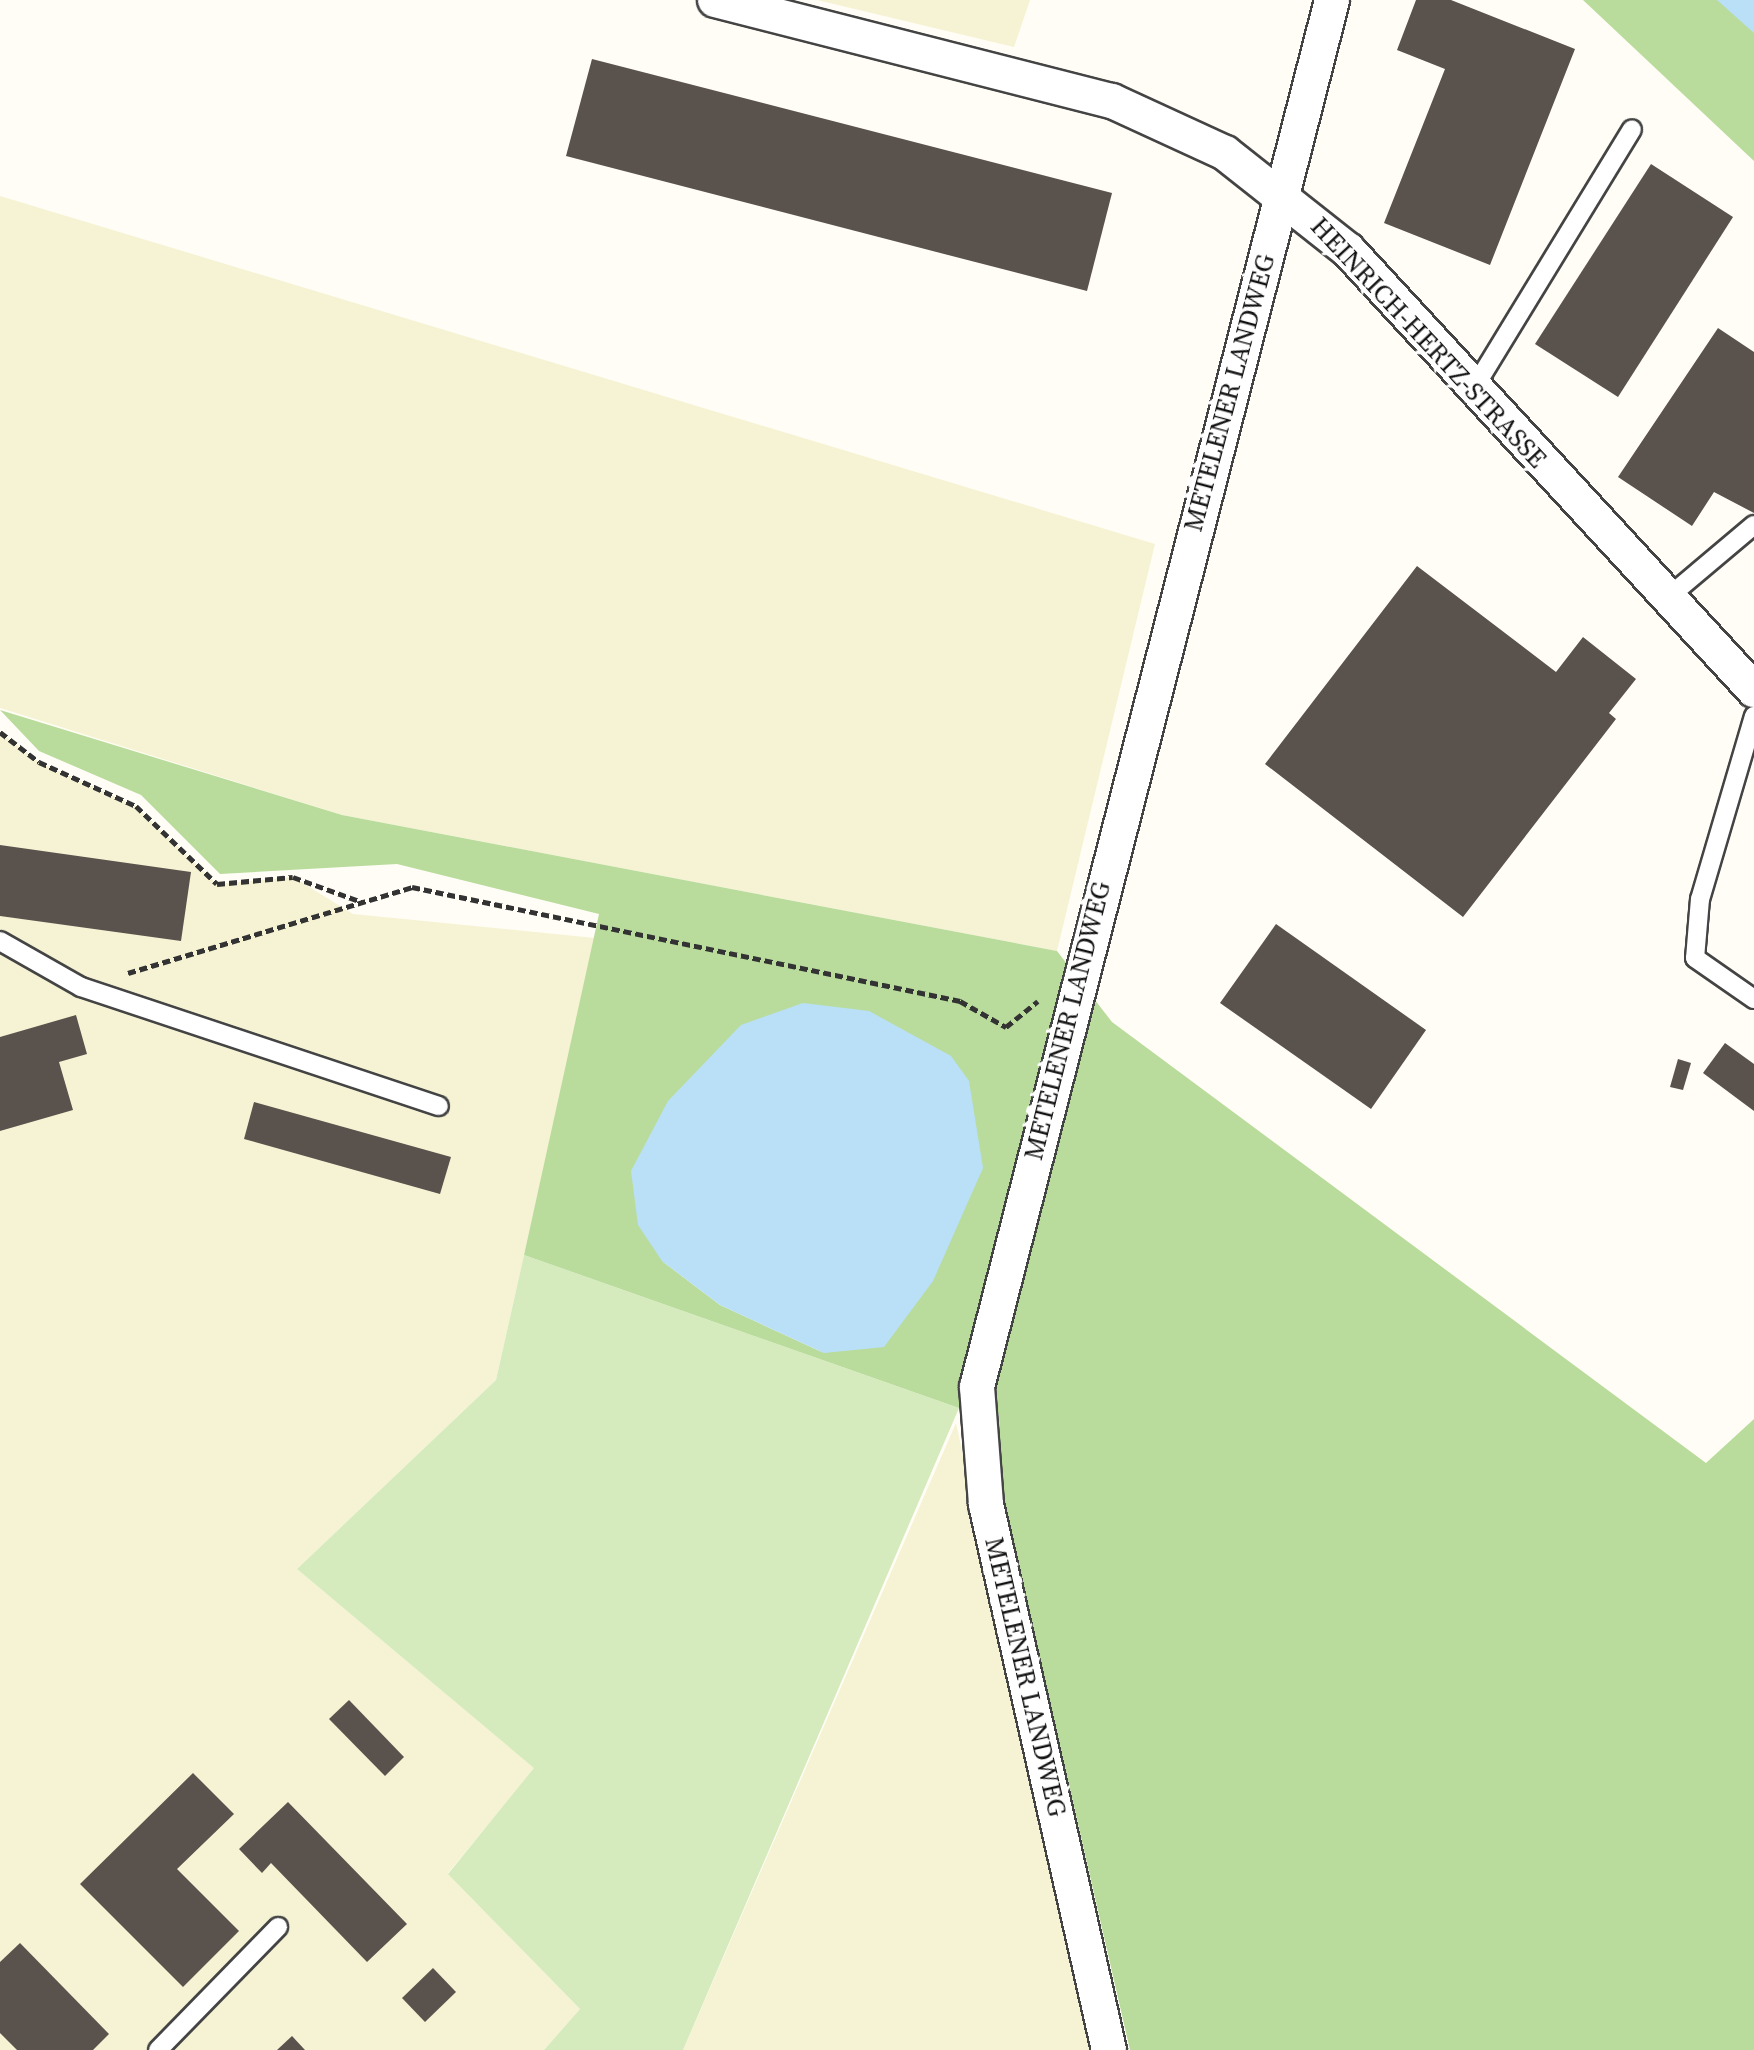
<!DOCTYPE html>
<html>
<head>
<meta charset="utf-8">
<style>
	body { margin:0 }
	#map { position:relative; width:1754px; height:2050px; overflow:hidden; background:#fffdf5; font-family:"Source Serif 4",serif }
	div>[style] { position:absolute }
	.farmland>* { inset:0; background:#f6f3d4 }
	.green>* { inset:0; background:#d5ebbd }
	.forest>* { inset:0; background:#b9dc9c }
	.water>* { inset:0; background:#b9e0f7 }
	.building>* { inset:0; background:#5a524d }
	.path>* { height:5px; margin-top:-2.5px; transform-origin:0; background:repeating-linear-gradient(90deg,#333 0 8px,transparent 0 12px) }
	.roads { filter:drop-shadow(2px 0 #444) drop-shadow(-2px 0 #444) drop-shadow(0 2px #444) drop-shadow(0 -2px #444) }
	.lane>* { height:18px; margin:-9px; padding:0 9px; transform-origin:9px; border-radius:9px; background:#fff }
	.street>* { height:34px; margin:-17px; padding:0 17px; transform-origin:17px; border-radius:17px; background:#fff }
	span { translate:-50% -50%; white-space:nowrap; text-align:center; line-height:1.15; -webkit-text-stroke:8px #fff; paint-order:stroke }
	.street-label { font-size:26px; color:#111 }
</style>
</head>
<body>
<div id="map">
	<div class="farmland">
		<div style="clip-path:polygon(817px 0,1030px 0,1014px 47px)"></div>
		<div style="clip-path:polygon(0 196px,1155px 544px,1057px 951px,342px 815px,0 708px)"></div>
		<div style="clip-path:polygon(0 732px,39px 762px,136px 806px,217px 884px,293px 877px,353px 914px,595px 938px,496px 1380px,297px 1569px,535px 1768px,448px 1873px,580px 2009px,544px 2050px,0 2050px)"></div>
		<div style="clip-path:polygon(956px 1423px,1093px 2050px,683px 2050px)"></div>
	</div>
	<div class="green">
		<div style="clip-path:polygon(524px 1255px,959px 1408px,683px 2050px,544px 2050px,580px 2009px,448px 1874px,534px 1768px,297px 1569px,496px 1380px)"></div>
	</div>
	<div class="forest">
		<div style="clip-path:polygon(1583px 0,1754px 0,1754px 161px)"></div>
		<div style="clip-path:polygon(evenodd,0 710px,342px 815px,1057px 951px,1112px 1022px,1706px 1463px,1754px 1419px,1754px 2050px,1130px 2050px,1001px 1489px,999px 1414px,959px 1408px,524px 1255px,599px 914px,397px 864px,220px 874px,141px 795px,39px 751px,0 710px,662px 1261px,824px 1353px,720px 1305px,662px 1261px)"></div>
	</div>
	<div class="water">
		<div style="clip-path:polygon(1717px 0,1754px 0,1754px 33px)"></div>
		<div style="clip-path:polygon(803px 1003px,869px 1011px,951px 1056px,969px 1081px,983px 1168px,933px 1281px,884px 1347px,824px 1353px,720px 1305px,662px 1261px,638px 1225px,631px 1171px,668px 1101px,741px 1025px)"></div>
	</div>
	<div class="building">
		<div style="clip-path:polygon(1416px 0,1451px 0,1575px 49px,1490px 265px,1384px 223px,1445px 69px,1397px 50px)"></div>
		<div style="clip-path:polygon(592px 59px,1112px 193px,1087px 291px,566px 156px)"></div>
		<div style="clip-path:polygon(1651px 164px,1733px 217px,1618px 397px,1535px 344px)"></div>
		<div style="clip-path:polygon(1718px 328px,1754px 352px,1754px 513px,1714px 492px,1692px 526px,1618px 477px)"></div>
		<div style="clip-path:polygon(1417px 566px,1556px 672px,1583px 637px,1636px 679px,1609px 713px,1616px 719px,1463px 917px,1265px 764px)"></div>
		<div style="clip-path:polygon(0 845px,191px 872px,181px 941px,0 916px)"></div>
		<div style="clip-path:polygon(1276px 924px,1426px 1030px,1371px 1109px,1220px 1003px)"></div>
		<div style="clip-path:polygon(76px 1015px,87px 1054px,59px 1062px,73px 1110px,0 1131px,0 1037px)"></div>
		<div style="clip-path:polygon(1725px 1043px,1754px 1064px,1754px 1111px,1703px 1073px)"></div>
		<div style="clip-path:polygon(1678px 1059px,1691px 1063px,1683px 1090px,1670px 1087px)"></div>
		<div style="clip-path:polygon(254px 1102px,451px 1157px,440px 1194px,244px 1139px)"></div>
		<div style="clip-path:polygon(349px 1700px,404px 1757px,385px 1776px,329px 1719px)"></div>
		<div style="clip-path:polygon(193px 1773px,234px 1814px,177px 1869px,239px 1931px,183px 1987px,80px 1884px)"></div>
		<div style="clip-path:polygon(288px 1802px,407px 1924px,367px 1962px,271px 1863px,262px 1873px,239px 1849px)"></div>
		<div style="clip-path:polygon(20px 1943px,109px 2034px,93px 2050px,17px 2050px,0 2033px,0 1962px)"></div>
		<div style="clip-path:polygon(433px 1968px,456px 1992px,425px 2022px,402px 1998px)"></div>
		<div style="clip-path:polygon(292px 2036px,305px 2050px,277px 2050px)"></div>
	</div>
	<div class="path">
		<div style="left:0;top:732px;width:49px;rotate:37.6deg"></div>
		<div style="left:39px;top:762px;width:107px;rotate:24.4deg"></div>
		<div style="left:136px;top:806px;width:112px;rotate:43.9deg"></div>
		<div style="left:217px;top:884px;width:76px;rotate:-5.3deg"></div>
		<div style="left:293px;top:877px;width:73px;rotate:19.9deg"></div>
		<div style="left:128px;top:973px;width:297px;rotate:-16.8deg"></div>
		<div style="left:412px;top:887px;width:560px;rotate:11.75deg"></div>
		<div style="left:960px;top:1001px;width:53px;rotate:29.5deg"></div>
		<div style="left:1006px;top:1027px;width:41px;rotate:-39.1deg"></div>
	</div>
	<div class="roads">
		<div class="lane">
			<div style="left:1474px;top:388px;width:303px;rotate:-58.6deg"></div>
			<div style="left:1666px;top:599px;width:115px;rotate:-40.1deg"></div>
			<div style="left:1754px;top:716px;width:191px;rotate:106.4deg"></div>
			<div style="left:1700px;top:899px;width:59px;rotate:94.8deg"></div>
			<div style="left:1695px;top:958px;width:72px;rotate:34.8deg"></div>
			<div style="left:0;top:941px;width:93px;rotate:29.6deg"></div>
			<div style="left:81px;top:987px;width:377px;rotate:18.4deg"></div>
			<div style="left:158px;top:2050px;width:172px;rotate:-45.7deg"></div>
		</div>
		<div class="street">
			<div style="left:715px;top:0;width:410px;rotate:14.3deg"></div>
			<div style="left:1112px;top:101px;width:124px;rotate:24.7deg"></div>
			<div style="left:1225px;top:153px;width:157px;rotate:38.3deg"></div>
			<div style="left:1348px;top:250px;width:599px;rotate:47.3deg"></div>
			<div style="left:1109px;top:2050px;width:560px;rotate:-102.7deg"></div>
			<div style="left:986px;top:1504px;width:117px;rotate:-94.4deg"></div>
			<div style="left:977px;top:1387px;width:1432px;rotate:-75.64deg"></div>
		</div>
	</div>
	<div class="street-label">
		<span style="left:1428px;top:343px;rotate:47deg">HEINRICH-HERTZ-STRASSE</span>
		<span style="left:1230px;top:393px;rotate:-75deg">METELENER LANDWEG</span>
		<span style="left:1068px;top:1021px;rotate:-76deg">METELENER LANDWEG</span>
		<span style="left:1025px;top:1677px;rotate:77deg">METELENER LANDWEG</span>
	</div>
</div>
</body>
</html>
